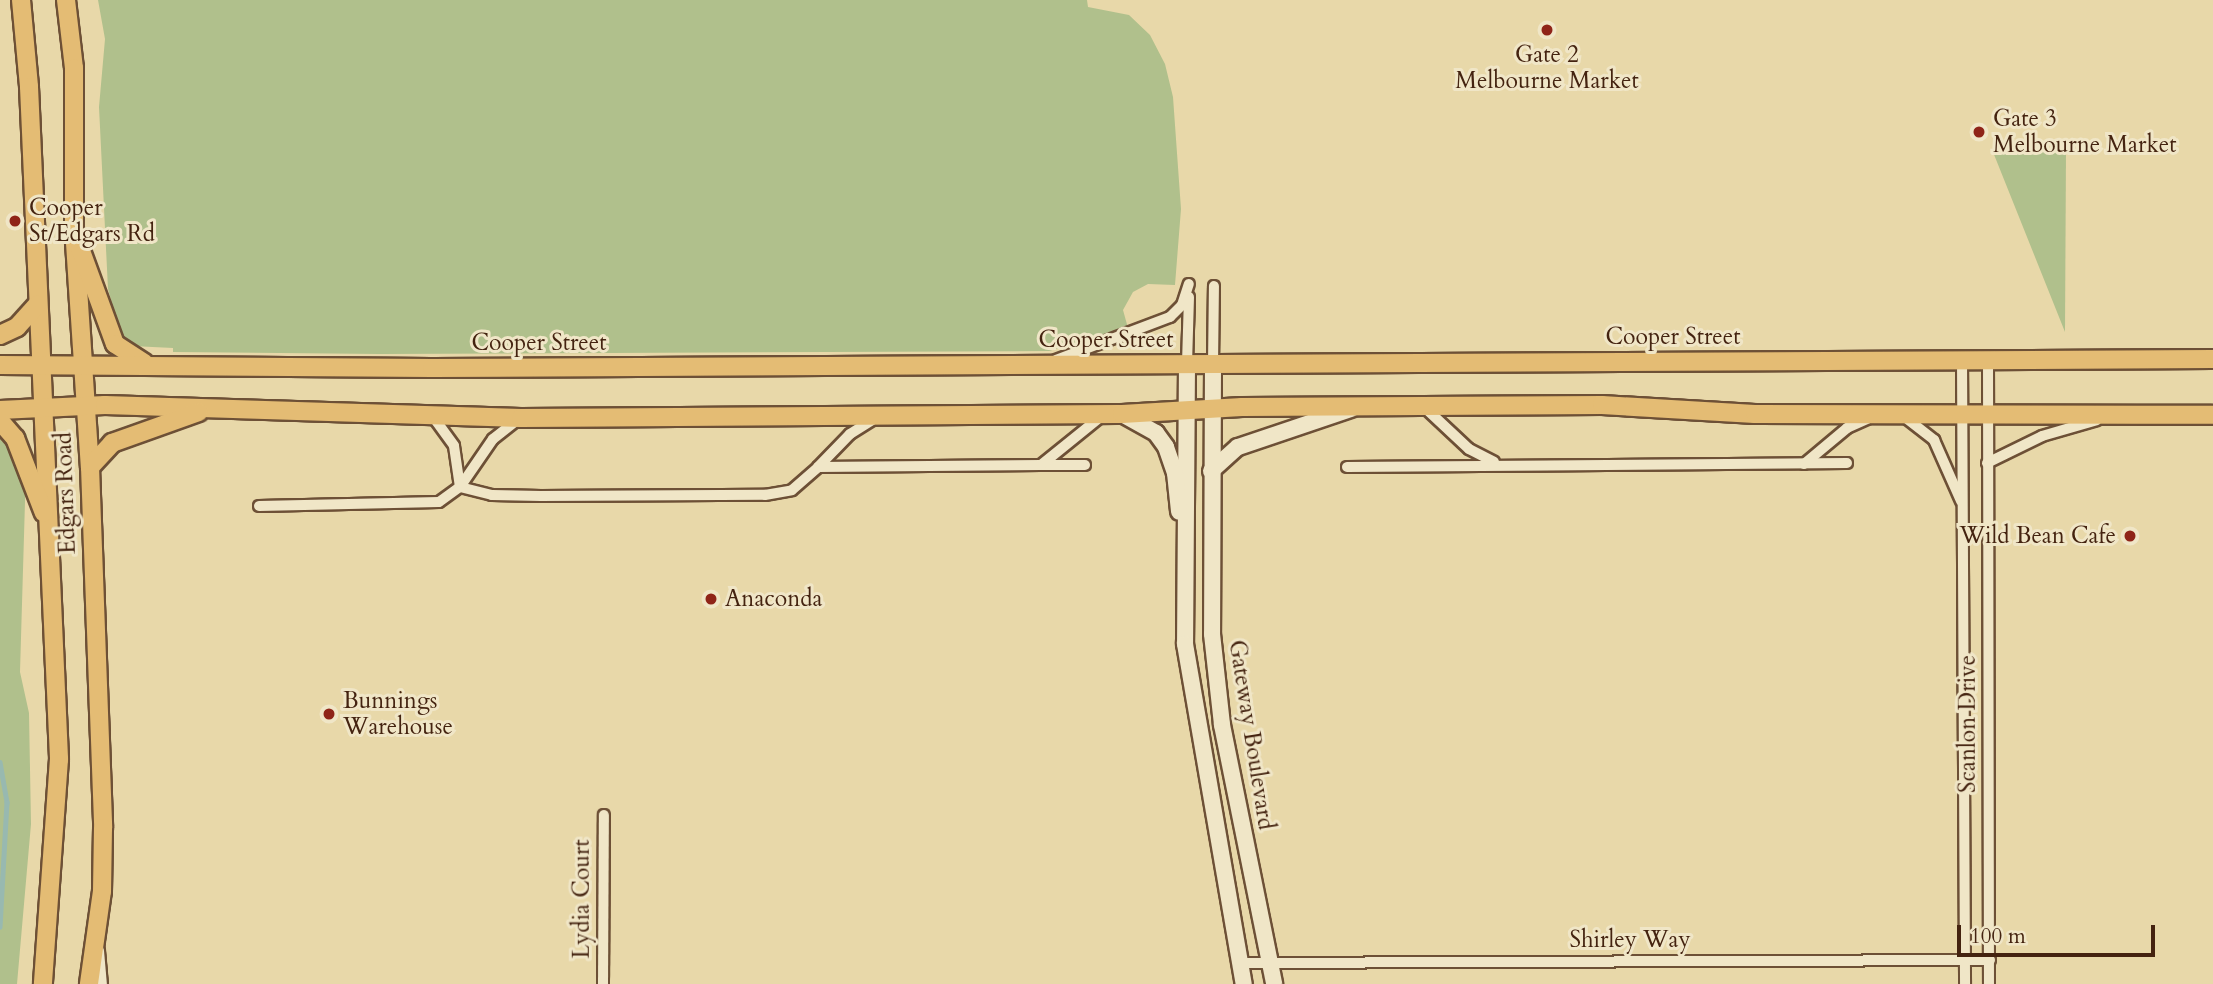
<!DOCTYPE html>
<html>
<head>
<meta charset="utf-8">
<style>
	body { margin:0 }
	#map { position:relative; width:2213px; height:984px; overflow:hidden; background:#e8d8a9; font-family:Cardo,serif }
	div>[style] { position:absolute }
	.green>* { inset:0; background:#b0c08c }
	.stream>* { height:4.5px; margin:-2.25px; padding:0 2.25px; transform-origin:2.25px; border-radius:2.25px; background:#98b9b0 }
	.roads { filter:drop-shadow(2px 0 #6d5036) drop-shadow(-2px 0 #6d5036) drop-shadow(0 2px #6d5036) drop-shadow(0 -2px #6d5036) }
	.street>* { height:10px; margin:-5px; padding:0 5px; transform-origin:5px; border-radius:5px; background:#f0e6c7 }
	.secondary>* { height:16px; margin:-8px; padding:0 8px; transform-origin:8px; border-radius:8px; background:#f0e6c7 }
	.primary>* { height:18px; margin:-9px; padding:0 9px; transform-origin:9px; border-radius:9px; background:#e4bc74 }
	.dots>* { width:19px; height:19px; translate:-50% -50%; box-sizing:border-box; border:4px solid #f0e6c7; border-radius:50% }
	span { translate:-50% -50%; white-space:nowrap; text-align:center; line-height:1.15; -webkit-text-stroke:6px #f0e6c7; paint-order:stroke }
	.poi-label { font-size:23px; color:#442310 }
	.left { translate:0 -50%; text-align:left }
	.right { translate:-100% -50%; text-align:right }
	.street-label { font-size:23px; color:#442310 }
	.scale { position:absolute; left:1957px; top:925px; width:198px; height:32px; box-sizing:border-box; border:4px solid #442310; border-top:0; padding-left:9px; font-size:21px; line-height:24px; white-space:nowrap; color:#442310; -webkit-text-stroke:5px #f0e6c7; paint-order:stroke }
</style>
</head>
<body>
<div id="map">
	<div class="green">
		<div style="clip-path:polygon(98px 0,1087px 0,1088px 7px,1129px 15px,1150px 35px,1165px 64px,1173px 97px,1181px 209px,1175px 285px,1148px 284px,1133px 292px,1123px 310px,1128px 328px,1049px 351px,380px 354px,173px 352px,173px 348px,132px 346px,122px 340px,108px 289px,99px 107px,105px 39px)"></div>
		<div style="clip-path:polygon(1993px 152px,2066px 152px,2065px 332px)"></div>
		<div style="clip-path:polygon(27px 434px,20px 672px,29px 713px,31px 824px,17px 984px,0 984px,0 436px,2px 442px)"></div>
	</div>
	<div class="stream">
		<div style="left:0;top:762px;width:41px;rotate:80.1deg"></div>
		<div style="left:7px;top:802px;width:125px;rotate:93.2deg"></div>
	</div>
	<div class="roads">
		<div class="street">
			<div style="left:1962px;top:359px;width:625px;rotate:89.72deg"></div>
			<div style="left:1988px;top:359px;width:625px;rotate:89.91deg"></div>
			<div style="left:1056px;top:360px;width:122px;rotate:-20.7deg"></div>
			<div style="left:1170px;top:317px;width:17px;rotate:-45deg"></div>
			<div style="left:1182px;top:305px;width:22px;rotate:-72deg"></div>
			<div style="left:1187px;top:364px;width:67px;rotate:-88.3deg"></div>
			<div style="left:1213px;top:364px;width:78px;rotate:-89.3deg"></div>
			<div style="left:1422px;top:405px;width:64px;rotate:43.1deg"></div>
			<div style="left:1469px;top:449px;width:28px;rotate:27deg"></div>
			<div style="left:434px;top:418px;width:34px;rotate:54deg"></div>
			<div style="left:454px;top:446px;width:41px;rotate:81.7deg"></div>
			<div style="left:1906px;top:418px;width:36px;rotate:38deg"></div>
			<div style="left:1934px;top:440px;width:67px;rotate:66.1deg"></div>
			<div style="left:1987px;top:463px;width:61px;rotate:-26.1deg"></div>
			<div style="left:2042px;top:436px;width:57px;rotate:-16.2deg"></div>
			<div style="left:1804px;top:464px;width:56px;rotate:-39.9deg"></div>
			<div style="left:1847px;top:428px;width:27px;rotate:-24deg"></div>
			<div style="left:1042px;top:465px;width:43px"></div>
			<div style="left:818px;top:467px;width:46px;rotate:-45.9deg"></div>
			<div style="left:850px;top:434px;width:31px;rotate:-32deg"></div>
			<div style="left:1347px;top:467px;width:500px;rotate:-0.46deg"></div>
			<div style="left:460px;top:487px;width:33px;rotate:14deg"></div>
			<div style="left:492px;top:495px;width:49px;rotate:1.2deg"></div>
			<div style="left:541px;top:496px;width:224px;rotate:-0.3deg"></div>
			<div style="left:765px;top:495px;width:27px;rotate:-10deg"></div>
			<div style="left:792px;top:490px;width:35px;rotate:-41deg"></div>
			<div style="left:818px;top:467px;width:223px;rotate:-0.5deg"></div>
			<div style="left:1041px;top:465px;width:81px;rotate:-39deg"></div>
			<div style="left:259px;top:506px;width:180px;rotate:-1.3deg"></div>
			<div style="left:439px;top:502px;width:26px;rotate:-36deg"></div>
			<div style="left:460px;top:487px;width:58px;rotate:-55.5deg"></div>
			<div style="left:493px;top:439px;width:29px;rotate:-38deg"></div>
			<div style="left:99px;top:951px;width:33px;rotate:85deg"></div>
			<div style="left:1241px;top:963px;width:749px;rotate:-0.23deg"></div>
			<div style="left:603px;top:984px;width:169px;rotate:-89.7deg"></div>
		</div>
		<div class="secondary">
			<div style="left:1187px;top:364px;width:280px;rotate:90.4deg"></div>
			<div style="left:1185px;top:644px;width:345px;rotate:80.2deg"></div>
			<div style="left:1213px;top:364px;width:270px;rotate:90.2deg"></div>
			<div style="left:1212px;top:634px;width:92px;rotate:83.7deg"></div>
			<div style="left:1222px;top:725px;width:264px;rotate:78.6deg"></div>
			<div style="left:1122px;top:414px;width:39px;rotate:29deg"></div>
			<div style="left:1156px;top:433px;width:17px;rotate:54deg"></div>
			<div style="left:1166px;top:447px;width:28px;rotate:71deg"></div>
			<div style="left:1175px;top:473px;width:39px;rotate:84deg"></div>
			<div style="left:1211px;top:471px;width:36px;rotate:-42deg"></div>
			<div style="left:1238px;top:447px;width:119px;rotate:-18.6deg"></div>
		</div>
		<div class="primary">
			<div style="left:21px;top:0;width:87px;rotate:84.7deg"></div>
			<div style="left:29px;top:87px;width:673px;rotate:87.44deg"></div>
			<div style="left:59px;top:759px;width:226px;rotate:94.1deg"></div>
			<div style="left:66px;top:0;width:68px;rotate:83.3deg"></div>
			<div style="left:74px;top:68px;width:160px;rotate:90deg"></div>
			<div style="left:74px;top:228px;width:240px;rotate:86.2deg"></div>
			<div style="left:90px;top:467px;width:361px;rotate:87.9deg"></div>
			<div style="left:103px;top:828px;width:63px;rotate:90.9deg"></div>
			<div style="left:102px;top:891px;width:94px;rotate:98deg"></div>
			<div style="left:80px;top:248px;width:102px;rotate:70deg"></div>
			<div style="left:115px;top:344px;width:35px;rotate:33deg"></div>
			<div style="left:0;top:335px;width:19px;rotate:-25deg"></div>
			<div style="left:17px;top:327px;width:30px;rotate:-48deg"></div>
			<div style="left:0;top:365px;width:432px;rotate:0.4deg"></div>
			<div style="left:432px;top:368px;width:1781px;rotate:-0.29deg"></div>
			<div style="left:0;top:410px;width:105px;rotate:-2.7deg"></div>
			<div style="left:105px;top:405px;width:416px;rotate:1.8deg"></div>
			<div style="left:521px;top:418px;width:601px;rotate:-0.38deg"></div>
			<div style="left:1122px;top:414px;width:120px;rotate:-3.3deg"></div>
			<div style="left:1242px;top:407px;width:360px;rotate:-0.3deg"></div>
			<div style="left:1602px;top:405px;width:153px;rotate:3.4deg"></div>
			<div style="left:1755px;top:414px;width:458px;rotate:0.1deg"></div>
			<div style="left:0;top:421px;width:23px;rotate:49deg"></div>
			<div style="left:15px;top:438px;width:80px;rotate:68.9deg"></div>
			<div style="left:90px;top:467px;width:33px;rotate:-47deg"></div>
			<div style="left:112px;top:443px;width:92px;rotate:-19.6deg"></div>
		</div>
	</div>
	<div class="dots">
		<div style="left:1547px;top:30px;background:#8f2418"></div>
		<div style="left:1979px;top:132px;background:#8f2418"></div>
		<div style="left:15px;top:221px;background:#8f2418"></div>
		<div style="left:2130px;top:536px;background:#8f2418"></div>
		<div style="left:711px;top:599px;background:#8f2418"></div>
		<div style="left:329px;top:714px;background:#8f2418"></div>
	</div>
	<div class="poi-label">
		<span style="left:1547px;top:68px">Gate 2<br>Melbourne Market</span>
		<span class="left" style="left:1993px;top:132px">Gate 3<br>Melbourne Market</span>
		<span class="left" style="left:29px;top:221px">Cooper<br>St/Edgars Rd</span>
		<span class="right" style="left:2116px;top:536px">Wild Bean Cafe</span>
		<span class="left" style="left:725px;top:599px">Anaconda</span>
		<span class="left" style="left:343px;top:714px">Bunnings<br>Warehouse</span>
	</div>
	<div class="street-label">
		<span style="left:1673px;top:337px">Cooper Street</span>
		<span style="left:1106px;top:340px">Cooper Street</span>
		<span style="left:539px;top:343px">Cooper Street</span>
		<span style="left:66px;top:493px;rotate:-92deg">Edgars Road</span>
		<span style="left:1968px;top:724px;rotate:-90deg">Scanlon Drive</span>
		<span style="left:1251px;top:735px;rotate:81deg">Gateway Boulevard</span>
		<span style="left:582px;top:899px;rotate:-90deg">Lydia Court</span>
		<span style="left:1630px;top:940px">Shirley Way</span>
	</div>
	<div class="scale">100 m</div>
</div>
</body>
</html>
